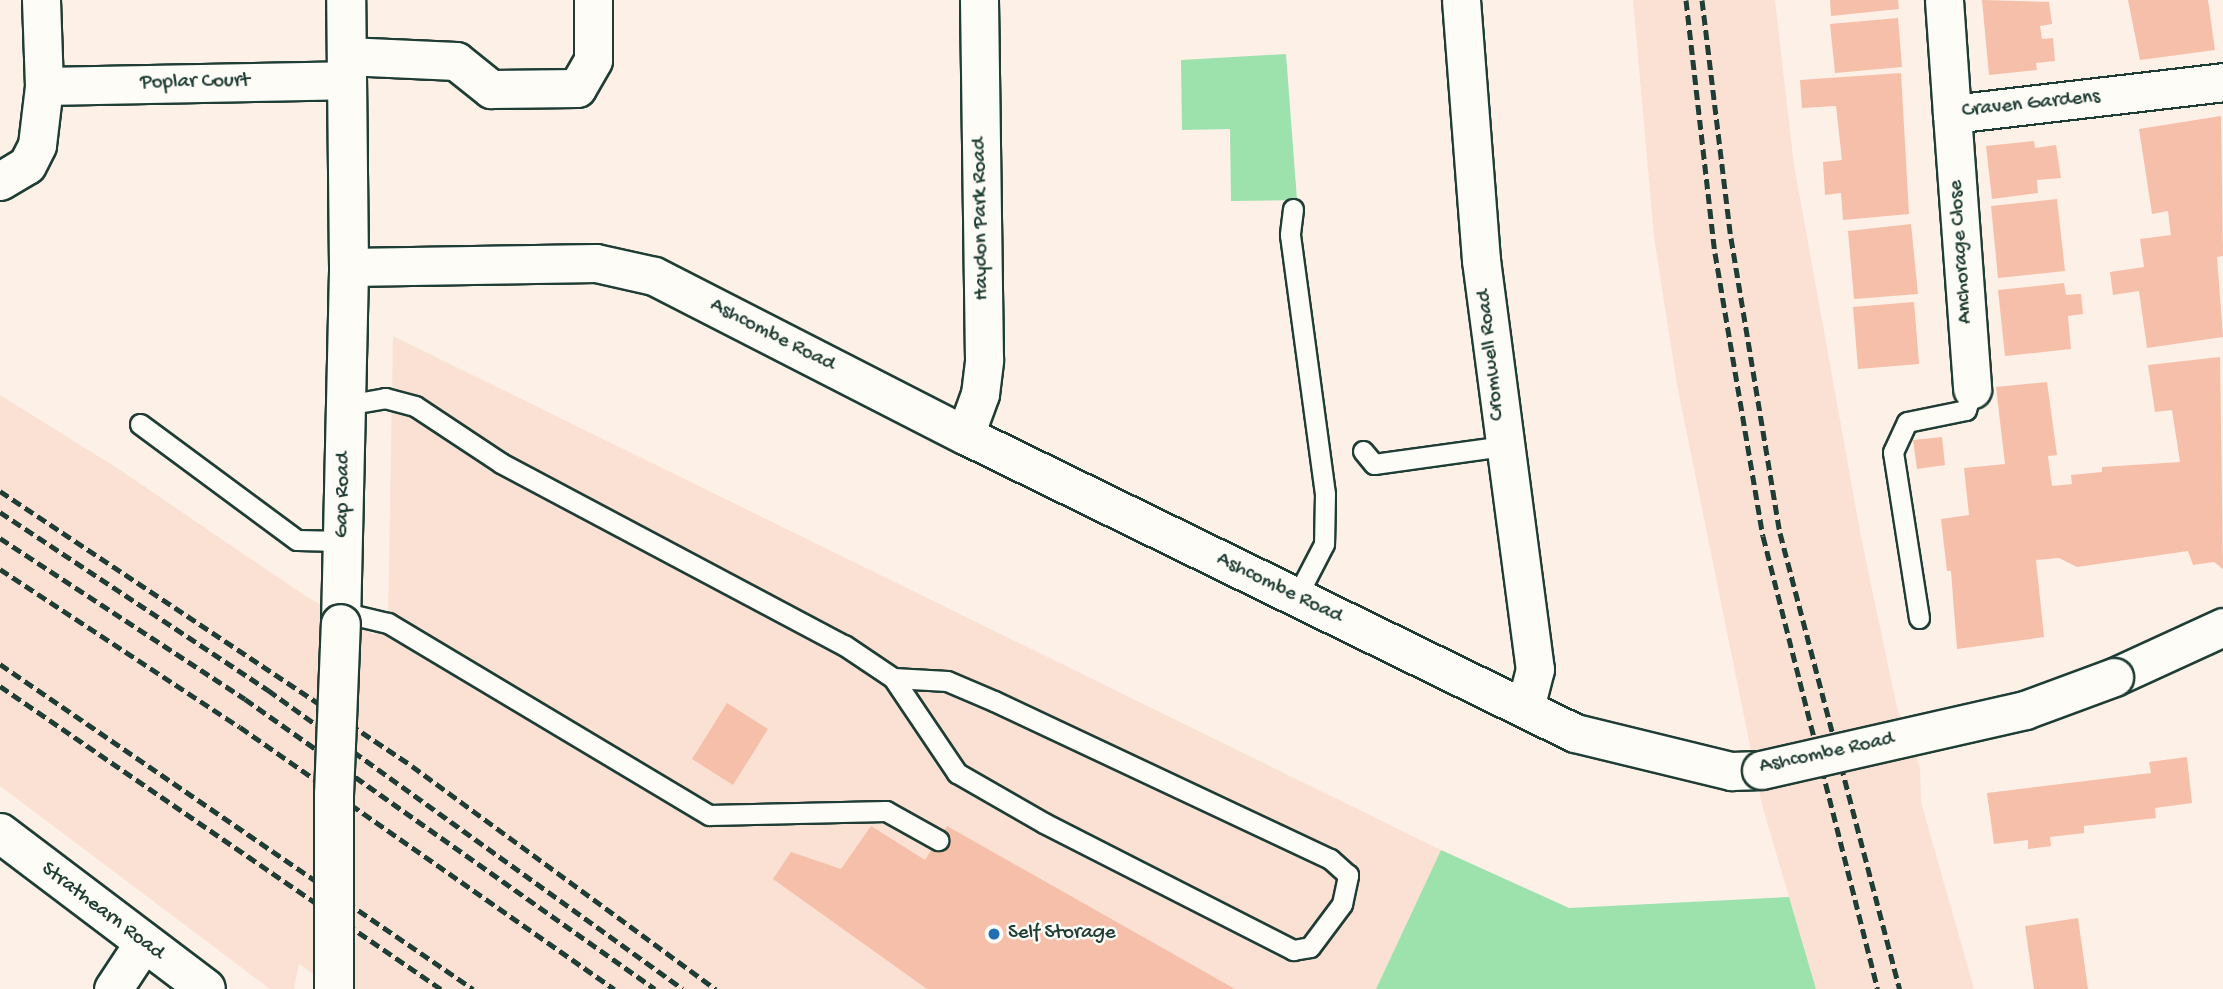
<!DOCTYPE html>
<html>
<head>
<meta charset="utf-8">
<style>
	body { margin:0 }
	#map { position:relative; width:2223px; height:989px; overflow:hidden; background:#fcf0e7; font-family:"Gochi Hand",sans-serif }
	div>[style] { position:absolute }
	.built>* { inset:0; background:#fae1d4 }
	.green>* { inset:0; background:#9de1ad }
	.building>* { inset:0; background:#f6bfa9 }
	.roads { filter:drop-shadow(2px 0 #1f3d34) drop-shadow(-2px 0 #1f3d34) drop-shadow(0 2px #1f3d34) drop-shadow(0 -2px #1f3d34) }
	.service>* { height:19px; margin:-9.5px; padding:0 9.5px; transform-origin:9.5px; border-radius:9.5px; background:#fdfcf7 }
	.minor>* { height:37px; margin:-18.5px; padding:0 18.5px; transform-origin:18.5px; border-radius:18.5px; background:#fdfcf7 }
	.tertiary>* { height:38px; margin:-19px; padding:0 19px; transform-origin:19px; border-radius:19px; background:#fdfcf7 }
	.secondary>* { height:38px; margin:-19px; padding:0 19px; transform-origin:19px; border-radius:19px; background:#fdfcf7 }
	.rail>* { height:5px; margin-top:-2.5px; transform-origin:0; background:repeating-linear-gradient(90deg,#1f3d34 0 10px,transparent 0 15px) }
	.bridges { filter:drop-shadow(2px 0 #1f3d34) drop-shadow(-2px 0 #1f3d34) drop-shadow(0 2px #1f3d34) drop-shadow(0 -2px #1f3d34) }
	.minor-bridge>* { height:37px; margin:-18.5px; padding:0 18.5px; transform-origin:18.5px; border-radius:18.5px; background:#fdfcf7 }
	.secondary-bridge>* { height:38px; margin:-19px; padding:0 19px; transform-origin:19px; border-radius:19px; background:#fdfcf7 }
	.dots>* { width:19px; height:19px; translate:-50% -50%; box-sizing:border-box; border:4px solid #fdfcf7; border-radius:50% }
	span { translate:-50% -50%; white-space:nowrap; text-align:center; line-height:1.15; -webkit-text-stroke:5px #fdfcf7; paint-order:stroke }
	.street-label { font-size:21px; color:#1f3d34 }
	.poi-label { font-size:21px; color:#1f3d34 }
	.left { translate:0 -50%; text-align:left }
</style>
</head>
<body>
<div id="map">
	<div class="built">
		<div style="clip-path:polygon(1633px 0,1775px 0,1794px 165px,1861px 537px,1897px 708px,1920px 767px,1921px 802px,1974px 989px,1816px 989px,1762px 805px,1677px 385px,1654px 237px)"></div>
		<div style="clip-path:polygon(393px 336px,1441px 850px,1376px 989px,333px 989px,299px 964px,294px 989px,270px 989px,0 786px,0 395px,117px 468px,304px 595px,374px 635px,388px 622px)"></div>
	</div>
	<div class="green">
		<div style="clip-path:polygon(1286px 54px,1297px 200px,1231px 201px,1230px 129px,1182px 130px,1181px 60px)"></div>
		<div style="clip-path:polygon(1441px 850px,1569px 908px,1789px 897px,1816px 989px,1376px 989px)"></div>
	</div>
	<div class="building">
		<div style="clip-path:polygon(1830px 0,1898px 0,1899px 9px,1831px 16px)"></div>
		<div style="clip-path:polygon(1982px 0,2049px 2px,2052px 24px,2040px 26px,2042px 39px,2053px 38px,2055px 61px,2036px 63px,2037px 70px,1989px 75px)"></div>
		<div style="clip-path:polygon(2128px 0,2208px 0,2215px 50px,2140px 60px)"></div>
		<div style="clip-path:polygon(1898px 18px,1902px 67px,1835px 73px,1830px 24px)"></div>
		<div style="clip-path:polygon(1901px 73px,1909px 214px,1843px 220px,1841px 193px,1825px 195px,1823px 162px,1842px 160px,1836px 106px,1802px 108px,1800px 80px)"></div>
		<div style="clip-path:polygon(2221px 116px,2223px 256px,2217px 257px,2223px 337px,2147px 348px,2139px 291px,2113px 295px,2110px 272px,2144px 267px,2140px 239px,2171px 235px,2168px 211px,2152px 214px,2139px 129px)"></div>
		<div style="clip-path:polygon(2034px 141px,2035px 148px,2056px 145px,2061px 178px,2037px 180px,2038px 193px,1992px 199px,1986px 146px)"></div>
		<div style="clip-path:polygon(2057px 199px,2065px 271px,1998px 278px,1991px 206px)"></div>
		<div style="clip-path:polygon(1911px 224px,1918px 294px,1854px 299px,1848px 231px)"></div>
		<div style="clip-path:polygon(2064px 283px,2066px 295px,2081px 294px,2083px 314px,2068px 316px,2071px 349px,2005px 356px,1998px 290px)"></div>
		<div style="clip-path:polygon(1914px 302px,1919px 364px,1858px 369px,1853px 307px)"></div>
		<div style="clip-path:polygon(2220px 357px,2223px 569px,2214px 562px,2193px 565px,2188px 551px,2077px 567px,2059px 558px,2036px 560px,2044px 637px,1957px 649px,1951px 571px,1947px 571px,1941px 519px,1969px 515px,1964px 468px,2005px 464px,1996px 387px,2047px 382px,2057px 455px,2048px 456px,2052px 486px,2072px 484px,2071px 475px,2102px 472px,2102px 467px,2180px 462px,2172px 410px,2155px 412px,2148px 365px)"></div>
		<div style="clip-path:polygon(1942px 437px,1945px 465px,1917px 469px,1913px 440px)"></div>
		<div style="clip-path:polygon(727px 703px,768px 729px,733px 785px,692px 759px)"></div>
		<div style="clip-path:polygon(2187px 757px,2192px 803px,2155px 808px,2156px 818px,2084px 826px,2084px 833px,2050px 837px,2051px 846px,2028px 849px,2028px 840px,1994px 844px,1987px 793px,2151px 773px,2149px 762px)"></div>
		<div style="clip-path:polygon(871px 826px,925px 860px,947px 826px,1235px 989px,927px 989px,773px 879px,791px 852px,841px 869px)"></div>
		<div style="clip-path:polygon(2078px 918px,2088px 989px,2034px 989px,2025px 926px)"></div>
	</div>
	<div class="roads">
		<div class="service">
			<div style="left:1293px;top:209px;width:26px;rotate:97deg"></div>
			<div style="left:1290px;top:235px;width:261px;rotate:82.3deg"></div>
			<div style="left:1325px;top:494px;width:50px;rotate:91.1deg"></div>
			<div style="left:1324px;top:544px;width:61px;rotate:117.4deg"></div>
			<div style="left:346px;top:405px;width:40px;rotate:-10deg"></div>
			<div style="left:385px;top:398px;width:31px;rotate:15deg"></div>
			<div style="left:415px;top:406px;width:103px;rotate:33.5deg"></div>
			<div style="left:501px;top:463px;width:388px;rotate:28deg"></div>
			<div style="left:844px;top:645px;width:59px;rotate:34deg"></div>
			<div style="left:893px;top:678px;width:115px;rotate:56deg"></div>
			<div style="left:957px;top:773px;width:100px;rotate:29.9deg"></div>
			<div style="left:1044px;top:823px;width:280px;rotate:27deg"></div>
			<div style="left:1293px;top:950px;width:17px;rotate:-10deg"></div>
			<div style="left:1310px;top:947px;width:54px;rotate:-53.3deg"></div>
			<div style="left:1342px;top:904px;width:30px;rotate:-78deg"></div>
			<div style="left:1348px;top:875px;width:24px;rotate:-138deg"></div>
			<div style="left:1330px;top:859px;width:371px;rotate:-154.8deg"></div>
			<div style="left:994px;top:701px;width:51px;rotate:-156.9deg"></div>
			<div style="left:947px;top:681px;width:54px;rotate:-176.8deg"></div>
			<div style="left:140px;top:424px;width:195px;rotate:36.5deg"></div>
			<div style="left:297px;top:540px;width:46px;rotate:1.2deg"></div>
			<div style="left:1363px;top:451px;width:17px;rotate:50deg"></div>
			<div style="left:1374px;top:464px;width:130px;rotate:-7.9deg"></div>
			<div style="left:341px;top:612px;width:48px;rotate:13.2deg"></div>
			<div style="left:388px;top:623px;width:374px;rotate:30.9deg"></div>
			<div style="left:709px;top:815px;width:177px;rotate:-1.3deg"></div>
			<div style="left:886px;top:811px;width:60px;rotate:29.1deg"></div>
			<div style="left:1919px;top:618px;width:168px;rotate:-98.9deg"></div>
			<div style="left:1893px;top:452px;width:33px;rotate:-65deg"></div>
			<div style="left:1907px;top:422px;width:60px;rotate:-11.5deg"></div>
			<div style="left:1966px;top:410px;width:22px;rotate:-74deg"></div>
		</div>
		<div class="minor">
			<div style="left:1461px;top:0;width:261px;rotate:85.6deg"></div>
			<div style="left:1481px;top:260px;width:413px;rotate:82.5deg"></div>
			<div style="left:1535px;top:669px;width:40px;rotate:104.4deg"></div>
			<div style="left:1944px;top:0;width:114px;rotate:86deg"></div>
			<div style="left:1952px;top:114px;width:273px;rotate:-6.7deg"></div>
			<div style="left:346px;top:56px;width:110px;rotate:2.6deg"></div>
			<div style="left:456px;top:61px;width:45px;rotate:38.7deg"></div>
			<div style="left:491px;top:89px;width:86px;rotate:-0.7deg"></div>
			<div style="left:577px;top:88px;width:32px;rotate:-60deg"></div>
			<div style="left:593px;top:60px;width:60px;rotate:-90deg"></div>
			<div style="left:44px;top:86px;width:301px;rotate:-1.1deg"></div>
			<div style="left:1952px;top:114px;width:276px;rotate:85.8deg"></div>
			<div style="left:0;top:181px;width:31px;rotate:-31deg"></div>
			<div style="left:27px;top:165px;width:22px;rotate:-63deg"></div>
			<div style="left:37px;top:145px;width:59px;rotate:-83.2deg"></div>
			<div style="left:44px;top:86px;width:86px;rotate:-92deg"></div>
			<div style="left:349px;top:267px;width:247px;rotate:-0.9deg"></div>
			<div style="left:596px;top:263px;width:59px;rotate:12.6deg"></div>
			<div style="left:654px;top:276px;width:349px;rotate:27.1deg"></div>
			<div style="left:965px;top:435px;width:679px;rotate:26.04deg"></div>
			<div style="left:1575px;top:733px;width:161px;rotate:13.7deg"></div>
			<div style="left:1731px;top:771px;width:30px;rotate:-2deg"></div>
			<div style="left:965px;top:435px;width:44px;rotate:-69.9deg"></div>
			<div style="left:980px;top:394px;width:35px;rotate:-83deg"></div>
			<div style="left:984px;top:359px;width:359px;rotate:-90.8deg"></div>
			<div style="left:2114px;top:677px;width:120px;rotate:-24.6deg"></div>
			<div style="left:113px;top:989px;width:53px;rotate:-56.6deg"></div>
		</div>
		<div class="tertiary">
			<div style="left:0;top:833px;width:258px;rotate:37.1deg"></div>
		</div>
		<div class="secondary">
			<div style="left:341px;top:624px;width:357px;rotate:-88.7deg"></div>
			<div style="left:349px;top:267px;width:267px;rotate:-90.6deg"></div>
		</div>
	</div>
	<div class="rail">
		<div style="left:1686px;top:0;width:255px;rotate:83.5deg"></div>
		<div style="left:1715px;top:253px;width:287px;rotate:80.4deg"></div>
		<div style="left:1763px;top:536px;width:467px;rotate:75.8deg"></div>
		<div style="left:1702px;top:0;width:240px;rotate:83.1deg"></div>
		<div style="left:1731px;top:238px;width:299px;rotate:80.6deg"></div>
		<div style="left:1780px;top:533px;width:472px;rotate:75.3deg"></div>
		<div style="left:0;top:491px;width:495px;rotate:33.7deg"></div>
		<div style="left:412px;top:766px;width:377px;rotate:36.3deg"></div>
		<div style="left:0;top:512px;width:322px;rotate:33.6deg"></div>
		<div style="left:268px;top:690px;width:511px;rotate:35.77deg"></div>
		<div style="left:0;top:538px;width:293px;rotate:33.3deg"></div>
		<div style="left:245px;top:699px;width:502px;rotate:35.27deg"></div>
		<div style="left:0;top:569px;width:287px;rotate:33.4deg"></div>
		<div style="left:240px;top:727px;width:457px;rotate:35deg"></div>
		<div style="left:0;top:664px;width:574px;rotate:34.49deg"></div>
		<div style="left:0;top:686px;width:535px;rotate:34.49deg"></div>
	</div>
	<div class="bridges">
		<div class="minor-bridge">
			<div style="left:1761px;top:770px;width:271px;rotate:-12.8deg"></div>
			<div style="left:2025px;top:710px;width:95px;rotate:-20.3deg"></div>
		</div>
		<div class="secondary-bridge">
			<div style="left:334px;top:989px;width:194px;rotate:-90deg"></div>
			<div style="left:334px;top:795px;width:171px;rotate:-87.7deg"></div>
		</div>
	</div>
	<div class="dots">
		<div style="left:994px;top:934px;background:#1f6fb2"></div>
	</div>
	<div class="street-label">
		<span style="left:195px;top:83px;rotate:-1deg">Poplar Court</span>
		<span style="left:2031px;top:105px;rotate:-6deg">Craven Gardens</span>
		<span style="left:982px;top:219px;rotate:-91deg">Haydon Park Road</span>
		<span style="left:1962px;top:252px;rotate:-94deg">Anchorage Close</span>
		<span style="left:772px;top:336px;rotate:27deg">Ashcombe Road</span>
		<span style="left:1492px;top:355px;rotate:-96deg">Cromwell Road</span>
		<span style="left:344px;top:495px;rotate:-89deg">Gap Road</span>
		<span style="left:1279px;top:589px;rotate:26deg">Ashcombe Road</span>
		<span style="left:1827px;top:754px;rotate:-12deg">Ashcombe Road</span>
		<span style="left:102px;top:912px;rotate:37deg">Strathearn Road</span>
	</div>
	<div class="poi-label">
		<span class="left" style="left:1008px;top:934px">Self Storage</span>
	</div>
</div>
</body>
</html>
